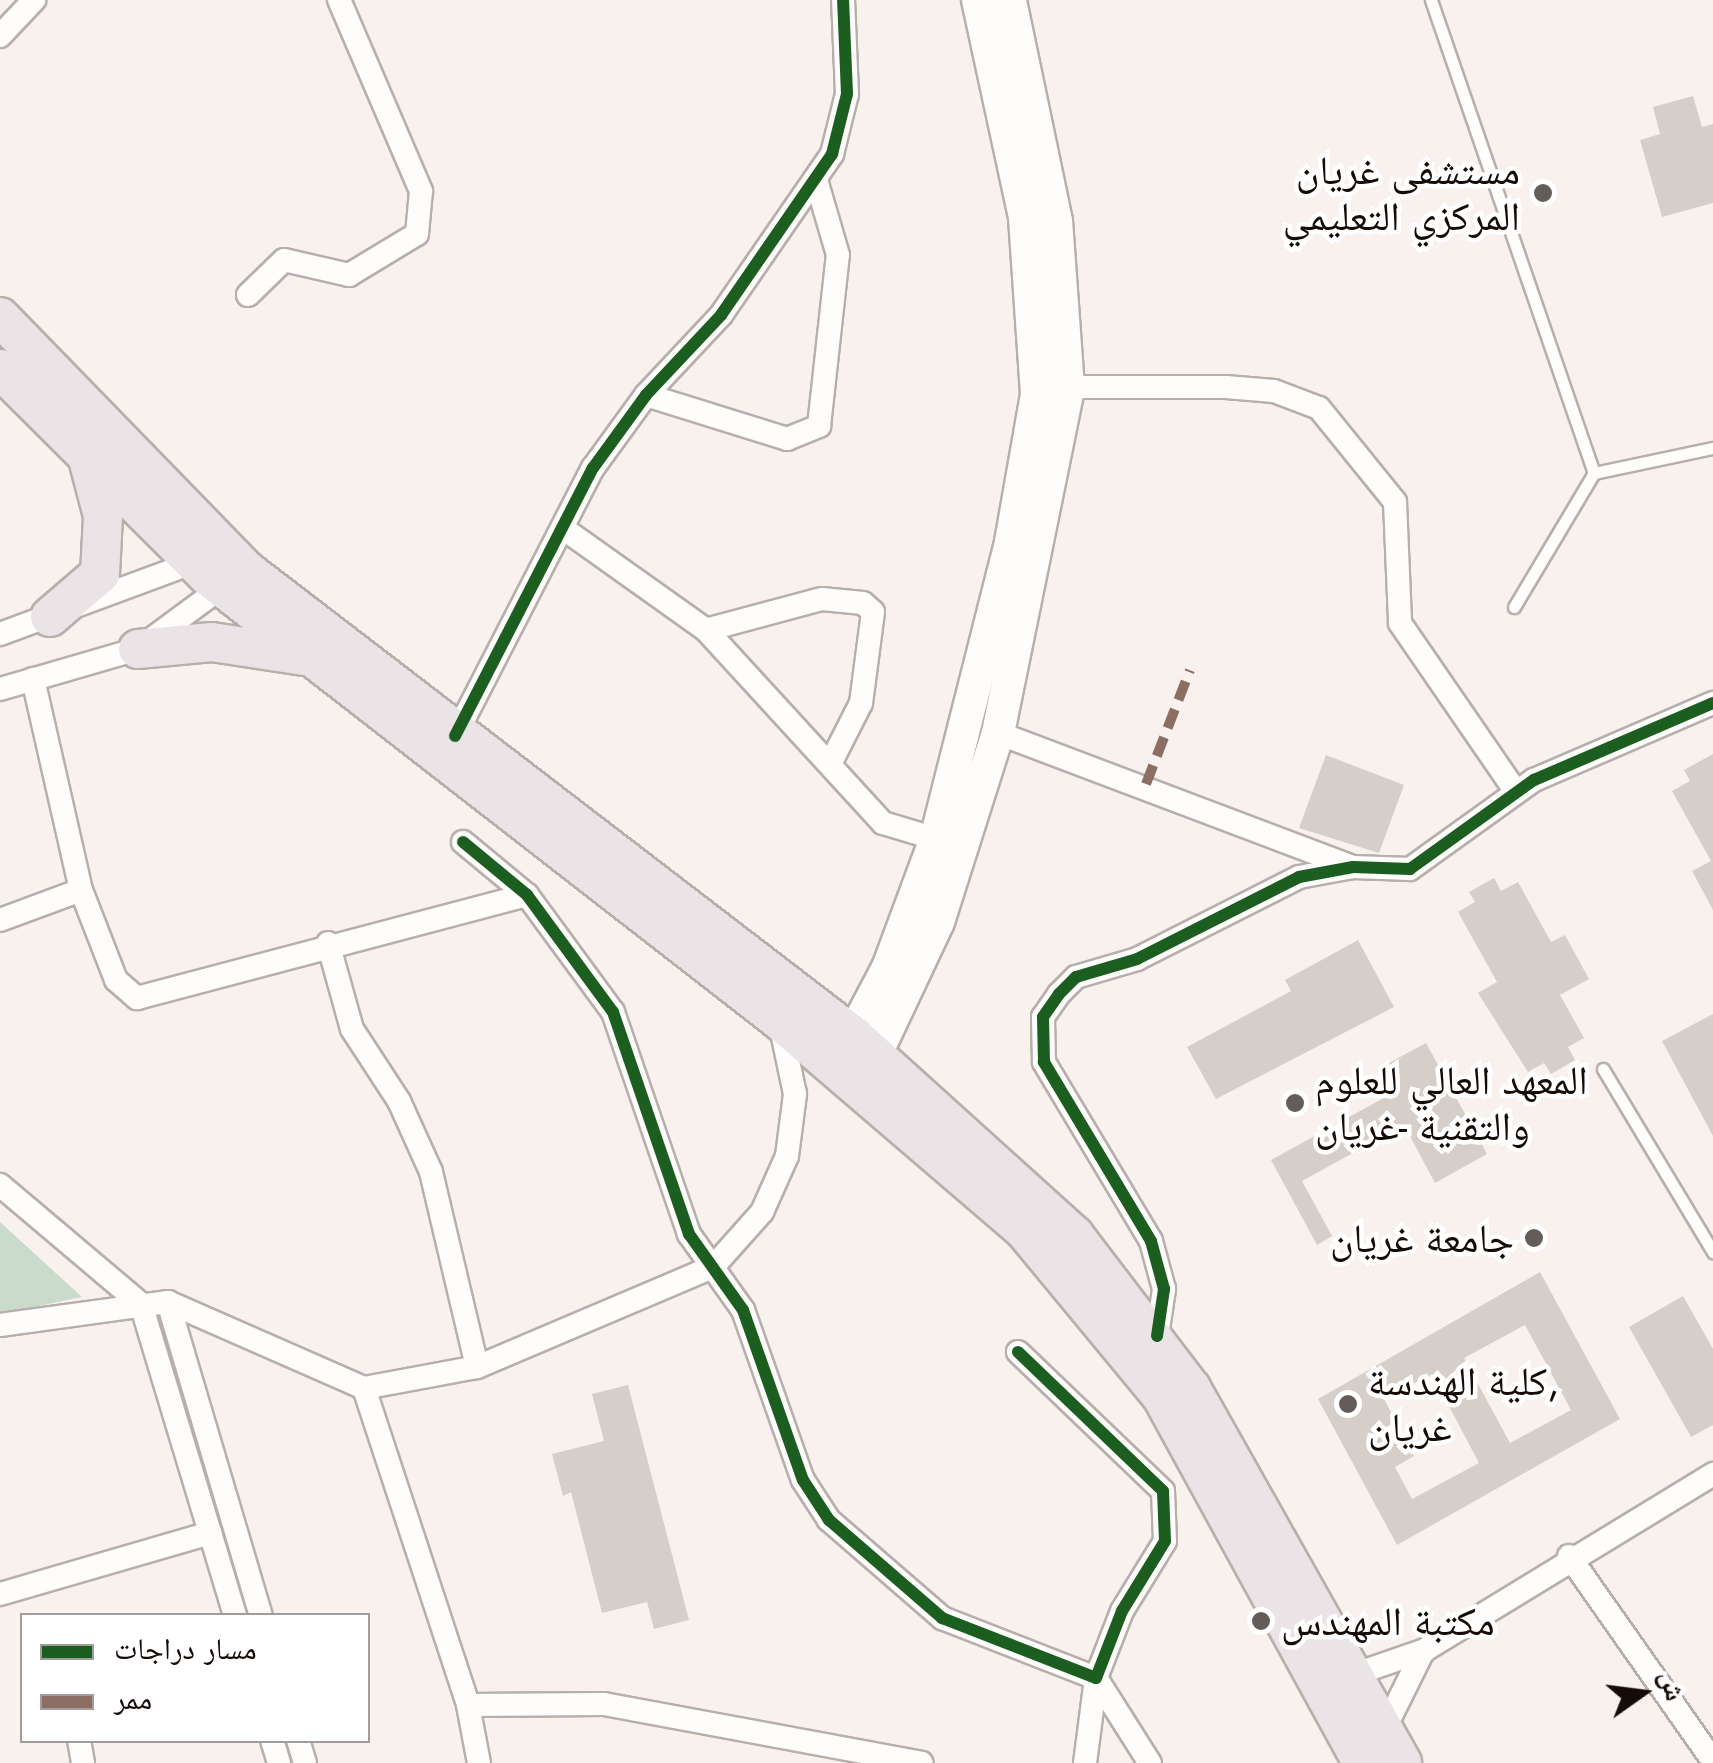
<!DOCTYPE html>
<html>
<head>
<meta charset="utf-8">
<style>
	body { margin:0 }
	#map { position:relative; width:1713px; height:1763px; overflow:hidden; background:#f8f1ee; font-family:Jost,"Noto Naskh Arabic",sans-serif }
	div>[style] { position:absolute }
	.green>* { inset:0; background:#cadbcc }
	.building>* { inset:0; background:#d6cfc9 }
	.roads { filter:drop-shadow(2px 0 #b7afab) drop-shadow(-2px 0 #b7afab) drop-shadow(0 2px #b7afab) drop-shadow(0 -2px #b7afab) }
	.service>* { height:11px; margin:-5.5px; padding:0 5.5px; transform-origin:5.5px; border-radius:5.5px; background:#fefdfc }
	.minor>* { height:22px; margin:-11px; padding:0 11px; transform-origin:11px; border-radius:11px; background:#fefdfc }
	.secondary>* { height:32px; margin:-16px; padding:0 16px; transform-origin:16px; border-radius:16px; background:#fefdfc }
	.primary>* { height:38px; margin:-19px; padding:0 19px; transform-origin:19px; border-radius:19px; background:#eae4e6 }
	.quiet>* { height:10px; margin-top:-5px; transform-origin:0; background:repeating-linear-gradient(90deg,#8d6e63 0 20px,transparent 0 30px) }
	.cycleway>* { height:12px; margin:-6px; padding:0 6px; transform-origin:6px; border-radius:6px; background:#1b5e20 }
	.dots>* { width:28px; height:28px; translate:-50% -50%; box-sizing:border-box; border:5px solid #fff; border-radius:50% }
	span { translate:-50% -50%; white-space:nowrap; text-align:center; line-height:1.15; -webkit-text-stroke:9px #fff; paint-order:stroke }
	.poi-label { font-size:40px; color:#150b07 }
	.right { translate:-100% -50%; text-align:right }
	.left { translate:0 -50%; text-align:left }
	.legend { position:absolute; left:20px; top:1613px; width:350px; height:130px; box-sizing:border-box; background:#fff; border:2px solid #a19d9c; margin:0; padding:12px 18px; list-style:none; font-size:30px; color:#150b07 }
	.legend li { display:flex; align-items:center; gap:20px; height:50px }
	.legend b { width:50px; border:2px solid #a19d9c }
	.north { position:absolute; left:1593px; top:1643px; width:100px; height:100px; -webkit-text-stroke:8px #fff; paint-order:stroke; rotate:76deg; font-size:28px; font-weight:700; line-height:40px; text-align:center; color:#150b07 }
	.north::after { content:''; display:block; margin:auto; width:35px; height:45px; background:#150b07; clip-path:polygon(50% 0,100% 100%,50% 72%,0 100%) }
</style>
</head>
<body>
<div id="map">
	<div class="green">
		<div style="clip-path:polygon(0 1222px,82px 1297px,0 1314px)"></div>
	</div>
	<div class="building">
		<div style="clip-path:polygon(1693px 96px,1702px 127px,1713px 124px,1713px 203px,1662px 217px,1640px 140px,1660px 134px,1653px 107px)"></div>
		<div style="clip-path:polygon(1713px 754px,1713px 910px,1692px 871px,1711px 861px,1672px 791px,1690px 781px,1684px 770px)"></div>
		<div style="clip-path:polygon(1326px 755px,1404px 785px,1379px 853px,1299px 828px)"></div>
		<div style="clip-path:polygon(1494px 878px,1501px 891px,1518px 882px,1551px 942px,1565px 935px,1589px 979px,1560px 995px,1584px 1038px,1568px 1047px,1575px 1060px,1551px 1074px,1544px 1063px,1528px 1072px,1478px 993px,1497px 982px,1458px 912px,1475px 902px,1469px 892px)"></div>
		<div style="clip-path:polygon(1358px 940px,1394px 1007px,1216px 1099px,1187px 1047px,1291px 991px,1285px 980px)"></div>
		<div style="clip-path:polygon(1713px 1014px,1713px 1136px,1662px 1041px)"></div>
		<div style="clip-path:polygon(1426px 1043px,1487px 1154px,1435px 1183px,1404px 1125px,1302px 1181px,1332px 1236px,1317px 1245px,1271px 1160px,1400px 1089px,1387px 1064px)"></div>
		<div style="clip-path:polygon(evenodd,1540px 1272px,1620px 1419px,1397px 1545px,1318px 1399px,1540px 1272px,1525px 1325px,1571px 1410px,1510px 1443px,1464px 1358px,1525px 1325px,1540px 1272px,1432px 1374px,1479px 1463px,1412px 1499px,1395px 1467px,1414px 1456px,1384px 1399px,1432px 1374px)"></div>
		<div style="clip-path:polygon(1683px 1296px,1713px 1349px,1713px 1425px,1691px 1437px,1629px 1327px)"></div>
		<div style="clip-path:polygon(628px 1385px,689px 1620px,654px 1629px,647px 1602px,602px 1613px,571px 1492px,563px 1496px,552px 1454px,604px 1441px,592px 1394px)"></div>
	</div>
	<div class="roads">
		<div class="service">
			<div style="left:1431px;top:0;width:500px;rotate:70.99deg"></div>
			<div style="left:1594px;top:473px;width:122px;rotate:-11.9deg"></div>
			<div style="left:1514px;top:607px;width:156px;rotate:-59.2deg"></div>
			<div style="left:1603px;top:1069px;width:214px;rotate:59deg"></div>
		</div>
		<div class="minor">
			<div style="left:0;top:36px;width:50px;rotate:-46.6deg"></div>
			<div style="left:248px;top:295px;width:50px;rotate:-44.2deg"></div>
			<div style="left:284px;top:260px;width:67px;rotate:13deg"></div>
			<div style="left:349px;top:275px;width:79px;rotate:-31.1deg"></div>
			<div style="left:417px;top:234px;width:43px;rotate:-84.7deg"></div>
			<div style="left:421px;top:191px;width:208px;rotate:-113.2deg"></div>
			<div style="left:1055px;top:387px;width:171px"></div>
			<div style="left:1226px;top:387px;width:48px;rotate:4.8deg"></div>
			<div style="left:1274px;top:391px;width:48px;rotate:20.7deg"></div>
			<div style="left:1319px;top:408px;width:121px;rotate:51deg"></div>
			<div style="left:1395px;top:502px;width:121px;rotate:87.6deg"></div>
			<div style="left:1400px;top:623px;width:205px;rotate:55.5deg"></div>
			<div style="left:646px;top:395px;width:148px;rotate:17.3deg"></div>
			<div style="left:787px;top:439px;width:35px;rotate:-22deg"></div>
			<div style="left:819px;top:426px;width:172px;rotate:-83.7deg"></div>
			<div style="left:838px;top:255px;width:78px;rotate:-106.3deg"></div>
			<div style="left:564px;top:529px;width:174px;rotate:35.4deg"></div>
			<div style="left:706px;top:630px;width:262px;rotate:47.5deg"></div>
			<div style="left:883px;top:823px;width:55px;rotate:16.8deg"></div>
			<div style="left:706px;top:630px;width:120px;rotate:-15deg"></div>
			<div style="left:822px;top:599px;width:41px;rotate:5.6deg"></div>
			<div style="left:863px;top:603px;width:13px;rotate:42deg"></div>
			<div style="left:873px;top:612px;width:92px;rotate:97.5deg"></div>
			<div style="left:861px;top:703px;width:68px;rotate:116.9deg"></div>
			<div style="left:0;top:634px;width:216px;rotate:-20.3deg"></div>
			<div style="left:33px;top:679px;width:216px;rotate:77.2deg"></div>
			<div style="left:81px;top:890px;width:97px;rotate:68.7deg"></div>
			<div style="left:116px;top:980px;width:28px;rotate:41deg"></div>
			<div style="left:137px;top:998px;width:403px;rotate:-14.8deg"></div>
			<div style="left:0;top:689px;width:144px;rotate:-16.2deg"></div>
			<div style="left:138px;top:649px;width:113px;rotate:-36.4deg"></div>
			<div style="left:998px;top:733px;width:379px;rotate:20.7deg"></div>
			<div style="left:455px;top:736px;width:301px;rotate:-62.8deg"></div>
			<div style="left:593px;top:468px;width:90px;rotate:-54deg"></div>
			<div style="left:646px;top:395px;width:110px;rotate:-46.8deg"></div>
			<div style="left:721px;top:315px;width:196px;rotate:-55.4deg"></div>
			<div style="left:832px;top:154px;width:62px;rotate:-76deg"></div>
			<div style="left:847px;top:94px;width:94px;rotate:-92.4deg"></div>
			<div style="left:463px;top:842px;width:83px;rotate:39.6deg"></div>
			<div style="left:527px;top:895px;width:145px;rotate:53.7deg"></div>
			<div style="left:613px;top:1012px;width:235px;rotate:71.1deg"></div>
			<div style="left:689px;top:1234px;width:93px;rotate:54.6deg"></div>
			<div style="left:743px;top:1310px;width:180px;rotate:70.6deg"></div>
			<div style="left:803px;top:1480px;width:48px;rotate:57deg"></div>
			<div style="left:829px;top:1520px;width:150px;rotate:40.9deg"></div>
			<div style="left:942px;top:1618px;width:165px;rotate:21.3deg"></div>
			<div style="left:1096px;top:1678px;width:72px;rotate:-68.8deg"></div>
			<div style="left:1122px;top:1611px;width:82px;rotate:-58.4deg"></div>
			<div style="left:1165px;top:1541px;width:50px;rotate:-92.3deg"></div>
			<div style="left:1163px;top:1491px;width:201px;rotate:-136.2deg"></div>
			<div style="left:0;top:920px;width:86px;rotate:-20.3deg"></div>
			<div style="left:328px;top:943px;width:89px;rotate:74.4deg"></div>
			<div style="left:352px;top:1029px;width:86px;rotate:56.9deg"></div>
			<div style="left:399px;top:1101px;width:78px;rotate:65.7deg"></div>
			<div style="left:431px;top:1172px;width:200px;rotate:76.7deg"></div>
			<div style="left:0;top:1185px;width:185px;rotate:40.2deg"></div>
			<div style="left:141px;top:1304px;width:326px;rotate:73.2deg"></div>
			<div style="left:168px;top:1302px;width:327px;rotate:73.5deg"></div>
			<div style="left:0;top:1325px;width:170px;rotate:-7.8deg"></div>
			<div style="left:168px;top:1302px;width:214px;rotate:23.7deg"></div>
			<div style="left:364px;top:1388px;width:334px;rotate:71.8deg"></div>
			<div style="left:468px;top:1705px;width:59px;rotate:79.3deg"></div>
			<div style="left:1157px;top:1336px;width:48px;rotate:-81.5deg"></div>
			<div style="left:1164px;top:1289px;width:50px;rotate:-105.2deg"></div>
			<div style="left:1151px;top:1241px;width:209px;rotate:-120.9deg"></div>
			<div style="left:1044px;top:1062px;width:45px;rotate:-91.3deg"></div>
			<div style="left:1043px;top:1017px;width:28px;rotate:-55deg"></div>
			<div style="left:1059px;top:994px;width:24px;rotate:-45deg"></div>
			<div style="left:1076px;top:977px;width:64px;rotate:-16.4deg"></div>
			<div style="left:1137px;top:959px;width:182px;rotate:-26.8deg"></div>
			<div style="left:1299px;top:877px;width:55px;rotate:-10.5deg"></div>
			<div style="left:1353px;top:867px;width:57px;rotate:2deg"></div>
			<div style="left:1410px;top:869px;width:153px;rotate:-35.7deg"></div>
			<div style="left:1534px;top:780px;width:195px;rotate:-23.3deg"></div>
			<div style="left:364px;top:1388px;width:115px;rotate:-10.5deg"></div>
			<div style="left:477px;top:1367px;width:256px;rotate:-23deg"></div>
			<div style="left:713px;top:1267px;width:74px;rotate:-48.3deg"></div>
			<div style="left:762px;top:1212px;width:61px;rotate:-65.9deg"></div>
			<div style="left:787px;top:1156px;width:63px;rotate:-82.6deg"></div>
			<div style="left:795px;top:1094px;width:73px;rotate:-101.9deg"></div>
			<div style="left:1569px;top:1556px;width:251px;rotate:54.9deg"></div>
			<div style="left:0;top:1594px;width:219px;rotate:-16.2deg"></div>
			<div style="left:1096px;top:1678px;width:101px;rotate:57.6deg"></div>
			<div style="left:1341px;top:1679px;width:89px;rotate:-19deg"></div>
			<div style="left:1425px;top:1650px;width:338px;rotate:-31.4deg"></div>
			<div style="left:468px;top:1705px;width:136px;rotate:-0.4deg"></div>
			<div style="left:604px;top:1704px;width:323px;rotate:10.5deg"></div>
			<div style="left:1384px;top:1730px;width:86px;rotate:-63.7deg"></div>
			<div style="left:79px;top:1740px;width:23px;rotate:80deg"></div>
			<div style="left:272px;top:1740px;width:24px;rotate:73deg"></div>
			<div style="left:298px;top:1740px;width:24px;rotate:73deg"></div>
			<div style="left:1085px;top:1763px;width:86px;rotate:-82.6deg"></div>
		</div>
		<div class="secondary">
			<div style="left:841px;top:1057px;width:101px;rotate:-62.2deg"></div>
			<div style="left:888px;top:968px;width:138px;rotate:-69.6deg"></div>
			<div style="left:936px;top:839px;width:306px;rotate:-75.8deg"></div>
			<div style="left:1011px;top:542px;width:150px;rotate:-80deg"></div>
			<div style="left:1037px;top:394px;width:177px;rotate:-93.9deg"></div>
			<div style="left:1025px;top:217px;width:222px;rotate:-102.2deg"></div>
			<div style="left:865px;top:1077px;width:171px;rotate:-64.8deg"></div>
			<div style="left:938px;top:922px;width:198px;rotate:-72.4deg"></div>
			<div style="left:998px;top:733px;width:352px;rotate:-78.5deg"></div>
			<div style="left:1068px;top:388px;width:167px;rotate:-94.1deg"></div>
			<div style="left:1056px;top:221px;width:226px;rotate:-101.8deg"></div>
		</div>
		<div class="primary">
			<div style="left:0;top:317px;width:353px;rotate:45.8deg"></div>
			<div style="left:246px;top:570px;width:767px;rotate:37.48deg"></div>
			<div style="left:855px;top:1037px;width:295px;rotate:42.1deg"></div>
			<div style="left:1074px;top:1235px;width:193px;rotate:52.6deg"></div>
			<div style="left:1191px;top:1388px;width:430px;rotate:60.6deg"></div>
			<div style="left:0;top:369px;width:295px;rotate:44.9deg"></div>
			<div style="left:209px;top:577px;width:722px;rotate:37.85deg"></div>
			<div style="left:779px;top:1020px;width:323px;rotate:40.6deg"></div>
			<div style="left:1024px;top:1230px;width:217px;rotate:50.4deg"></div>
			<div style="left:1162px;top:1397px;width:417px;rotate:61.3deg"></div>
			<div style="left:50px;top:617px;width:66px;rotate:-40.7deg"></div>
			<div style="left:100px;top:574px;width:58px;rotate:-87deg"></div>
			<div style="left:103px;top:516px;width:59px;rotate:-104.7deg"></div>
			<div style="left:138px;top:649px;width:74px;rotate:-5.4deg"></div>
			<div style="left:212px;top:642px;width:93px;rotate:8.7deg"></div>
		</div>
	</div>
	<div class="quiet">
		<div style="left:1146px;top:784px;width:122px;rotate:-68.9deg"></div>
	</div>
	<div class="cycleway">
		<div style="left:455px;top:736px;width:301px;rotate:-62.8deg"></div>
		<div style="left:593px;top:468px;width:90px;rotate:-54deg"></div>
		<div style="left:646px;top:395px;width:110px;rotate:-46.8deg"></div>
		<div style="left:721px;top:315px;width:196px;rotate:-55.4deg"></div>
		<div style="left:832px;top:154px;width:62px;rotate:-76deg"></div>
		<div style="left:847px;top:94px;width:94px;rotate:-92.4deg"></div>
		<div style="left:463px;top:842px;width:83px;rotate:39.6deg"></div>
		<div style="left:527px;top:895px;width:145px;rotate:53.7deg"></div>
		<div style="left:613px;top:1012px;width:235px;rotate:71.1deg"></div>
		<div style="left:689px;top:1234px;width:93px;rotate:54.6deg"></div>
		<div style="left:743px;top:1310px;width:180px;rotate:70.6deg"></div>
		<div style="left:803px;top:1480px;width:48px;rotate:57deg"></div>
		<div style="left:829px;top:1520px;width:150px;rotate:40.9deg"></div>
		<div style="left:942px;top:1618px;width:165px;rotate:21.3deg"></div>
		<div style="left:1096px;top:1678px;width:72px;rotate:-68.8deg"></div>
		<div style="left:1122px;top:1611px;width:82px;rotate:-58.4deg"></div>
		<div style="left:1165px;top:1541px;width:50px;rotate:-92.3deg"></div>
		<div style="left:1163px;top:1491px;width:201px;rotate:-136.2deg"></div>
		<div style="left:1157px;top:1336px;width:48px;rotate:-81.5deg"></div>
		<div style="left:1164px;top:1289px;width:50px;rotate:-105.2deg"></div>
		<div style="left:1151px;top:1241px;width:209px;rotate:-120.9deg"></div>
		<div style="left:1044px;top:1062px;width:45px;rotate:-91.3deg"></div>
		<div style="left:1043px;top:1017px;width:28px;rotate:-55deg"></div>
		<div style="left:1059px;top:994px;width:24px;rotate:-45deg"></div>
		<div style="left:1076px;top:977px;width:64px;rotate:-16.4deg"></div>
		<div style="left:1137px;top:959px;width:182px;rotate:-26.8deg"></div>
		<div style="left:1299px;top:877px;width:55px;rotate:-10.5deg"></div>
		<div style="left:1353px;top:867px;width:57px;rotate:2deg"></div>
		<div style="left:1410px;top:869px;width:153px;rotate:-35.7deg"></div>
		<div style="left:1534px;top:780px;width:195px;rotate:-23.3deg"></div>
	</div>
	<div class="dots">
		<div style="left:1543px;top:193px;background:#645c58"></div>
		<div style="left:1295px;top:1103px;background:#645c58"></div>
		<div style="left:1534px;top:1238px;background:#645c58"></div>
		<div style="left:1348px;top:1404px;background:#645c58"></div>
		<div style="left:1261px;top:1621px;background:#645c58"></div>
	</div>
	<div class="poi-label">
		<span class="right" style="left:1520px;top:193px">مستشفى غريان<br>المركزي التعليمي</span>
		<span class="left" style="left:1315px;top:1103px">المعهد العالي للعلوم<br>والتقنية -غريان</span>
		<span class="right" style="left:1514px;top:1238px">جامعة غريان</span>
		<span class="left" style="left:1368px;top:1404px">كلية الهندسة,<br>غريان</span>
		<span class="left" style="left:1281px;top:1621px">مكتبة المهندس</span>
	</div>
	<ul class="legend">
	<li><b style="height:12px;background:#1b5e20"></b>مسار دراجات</li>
	<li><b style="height:12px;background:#8d6e63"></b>ممر</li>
	</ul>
	<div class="north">ش</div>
</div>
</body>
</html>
